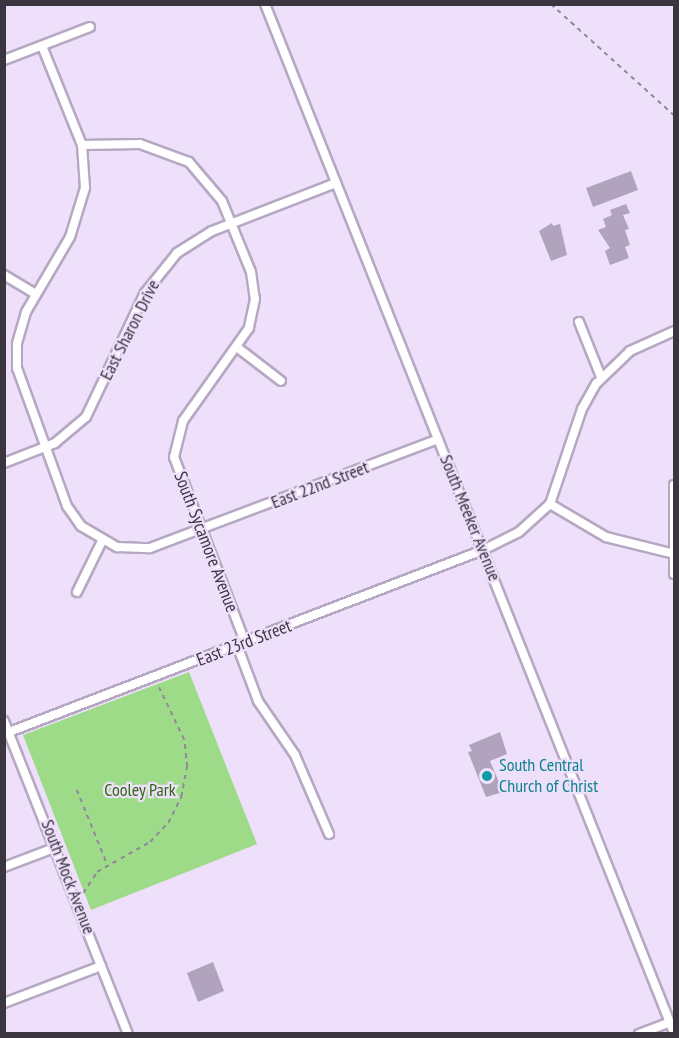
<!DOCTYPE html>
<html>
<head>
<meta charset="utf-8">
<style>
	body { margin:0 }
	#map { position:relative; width:679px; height:1038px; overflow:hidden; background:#eee0fb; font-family:"PT Sans Narrow",sans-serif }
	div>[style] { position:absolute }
	.green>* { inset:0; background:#9edb89 }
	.building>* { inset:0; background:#b1a3bd }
	.path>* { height:1.5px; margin-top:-0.75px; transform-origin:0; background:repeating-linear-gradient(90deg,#91879a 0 4.5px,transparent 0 9px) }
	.roads { filter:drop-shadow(2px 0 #b6a8c2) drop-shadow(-2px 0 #b6a8c2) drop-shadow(0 2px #b6a8c2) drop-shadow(0 -2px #b6a8c2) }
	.minor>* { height:8px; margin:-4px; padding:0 4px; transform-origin:4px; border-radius:4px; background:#fff }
	.dots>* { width:16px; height:16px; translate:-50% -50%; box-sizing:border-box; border:3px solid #eee0fb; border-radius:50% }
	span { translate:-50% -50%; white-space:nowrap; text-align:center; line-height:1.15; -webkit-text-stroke:4.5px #eee0fb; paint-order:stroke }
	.street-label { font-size:18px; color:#3b3540 }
	.culture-label { font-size:18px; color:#0d838f }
	.left { translate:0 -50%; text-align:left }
	.park-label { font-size:18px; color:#2f6714 }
	.frame { position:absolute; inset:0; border:6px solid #3b3540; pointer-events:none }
</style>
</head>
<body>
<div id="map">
	<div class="green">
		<div style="clip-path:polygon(189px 672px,257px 844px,91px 910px,23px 735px)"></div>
	</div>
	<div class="building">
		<div style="clip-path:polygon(631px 171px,638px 190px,593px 207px,586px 188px)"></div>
		<div style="clip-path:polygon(626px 204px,630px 213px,623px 215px,629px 229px,625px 230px,630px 245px,625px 247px,629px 258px,610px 265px,605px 251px,610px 248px,598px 230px,606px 227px,603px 219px,612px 215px,610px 210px)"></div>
		<div style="clip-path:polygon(552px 223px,553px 226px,560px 224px,567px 255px,551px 261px,539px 231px)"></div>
		<div style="clip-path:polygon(500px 732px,507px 754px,490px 761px,503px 792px,486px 797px,468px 752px,472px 751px,469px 745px)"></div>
		<div style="clip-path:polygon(213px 962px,224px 991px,198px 1002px,187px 973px)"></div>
	</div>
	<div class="path">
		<div style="left:551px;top:4px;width:166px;rotate:42.1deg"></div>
		<div style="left:77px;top:790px;width:82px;rotate:67.8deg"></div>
		<div style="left:83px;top:893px;width:25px;rotate:-56deg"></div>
		<div style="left:97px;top:872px;width:61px;rotate:-29.5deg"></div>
		<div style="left:150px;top:842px;width:26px;rotate:-47deg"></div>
		<div style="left:168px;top:823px;width:29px;rotate:-63deg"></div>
		<div style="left:181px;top:797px;width:31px;rotate:-79deg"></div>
		<div style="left:187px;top:767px;width:27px;rotate:-96deg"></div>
		<div style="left:184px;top:740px;width:58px;rotate:-115.7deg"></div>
	</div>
	<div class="roads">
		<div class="minor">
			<div style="left:265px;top:4px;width:1107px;rotate:68.32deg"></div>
			<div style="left:42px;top:46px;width:107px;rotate:68deg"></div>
			<div style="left:82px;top:145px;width:43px;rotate:86deg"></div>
			<div style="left:85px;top:188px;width:51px;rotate:107deg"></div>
			<div style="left:70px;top:237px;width:87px;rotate:120.4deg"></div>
			<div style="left:26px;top:312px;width:33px;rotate:106deg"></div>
			<div style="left:17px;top:344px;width:24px;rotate:90deg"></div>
			<div style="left:17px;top:368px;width:147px;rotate:70.1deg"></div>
			<div style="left:67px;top:506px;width:24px;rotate:55deg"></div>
			<div style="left:81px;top:526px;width:42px;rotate:30.3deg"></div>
			<div style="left:117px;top:547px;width:33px;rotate:2deg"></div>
			<div style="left:150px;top:548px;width:308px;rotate:-20.7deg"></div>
			<div style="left:4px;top:60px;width:92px;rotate:-21deg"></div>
			<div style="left:82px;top:145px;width:58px;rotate:-1deg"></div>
			<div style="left:140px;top:144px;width:52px;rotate:20.2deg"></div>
			<div style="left:189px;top:162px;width:51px;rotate:49.8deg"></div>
			<div style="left:222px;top:201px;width:77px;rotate:67.8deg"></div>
			<div style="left:251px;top:272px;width:27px;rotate:82deg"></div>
			<div style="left:255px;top:299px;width:30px;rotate:102deg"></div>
			<div style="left:249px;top:328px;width:114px;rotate:125.4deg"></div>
			<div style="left:183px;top:421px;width:37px;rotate:104deg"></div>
			<div style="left:174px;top:457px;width:198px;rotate:69deg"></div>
			<div style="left:4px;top:275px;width:35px;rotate:31deg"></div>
			<div style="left:579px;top:322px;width:59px;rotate:68.2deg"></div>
			<div style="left:238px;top:348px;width:54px;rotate:37.5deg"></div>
			<div style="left:4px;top:463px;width:55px;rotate:-21.4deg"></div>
			<div style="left:55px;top:443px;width:40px;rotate:-40deg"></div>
			<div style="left:86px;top:417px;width:137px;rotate:-64.6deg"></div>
			<div style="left:145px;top:293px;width:51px;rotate:-51.3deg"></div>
			<div style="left:177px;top:253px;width:41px;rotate:-32.2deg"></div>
			<div style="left:212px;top:231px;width:133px;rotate:-21.2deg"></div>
			<div style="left:674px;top:485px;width:89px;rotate:90deg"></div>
			<div style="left:550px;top:504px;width:65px;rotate:30.5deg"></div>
			<div style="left:606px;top:537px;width:70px;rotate:14deg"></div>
			<div style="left:77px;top:592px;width:57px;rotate:-63.9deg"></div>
			<div style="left:237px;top:645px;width:60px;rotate:69.4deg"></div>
			<div style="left:258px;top:701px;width:65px;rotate:55.6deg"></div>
			<div style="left:295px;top:755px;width:86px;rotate:66.7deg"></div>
			<div style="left:4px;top:721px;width:337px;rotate:68.4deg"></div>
			<div style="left:4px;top:734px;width:513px;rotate:-21.01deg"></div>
			<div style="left:483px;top:550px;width:40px;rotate:-26.6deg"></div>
			<div style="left:519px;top:532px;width:42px;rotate:-42.1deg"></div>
			<div style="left:550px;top:504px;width:100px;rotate:-71.4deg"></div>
			<div style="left:582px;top:409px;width:29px;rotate:-61deg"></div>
			<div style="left:596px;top:384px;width:47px;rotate:-44.1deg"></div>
			<div style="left:630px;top:351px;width:48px;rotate:-24.4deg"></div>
			<div style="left:4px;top:867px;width:57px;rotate:-20.7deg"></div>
			<div style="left:4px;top:1003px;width:104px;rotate:-20.9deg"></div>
			<div style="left:639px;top:1034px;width:33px;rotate:-21deg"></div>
		</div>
	</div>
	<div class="dots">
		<div style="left:487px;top:776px;background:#0f9aa8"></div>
	</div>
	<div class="street-label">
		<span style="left:130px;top:330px;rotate:-63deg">East Sharon Drive</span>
		<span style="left:320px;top:485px;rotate:-21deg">East 22nd Street</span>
		<span style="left:470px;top:518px;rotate:68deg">South Meeker Avenue</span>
		<span style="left:206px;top:542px;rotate:69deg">South Sycamore Avenue</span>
		<span style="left:244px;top:643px;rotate:-21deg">East 23rd Street</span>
		<span style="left:68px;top:877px;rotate:69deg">South Mock Avenue</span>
	</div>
	<div class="culture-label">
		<span class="left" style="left:499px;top:776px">South Central<br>Church of Christ</span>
	</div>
	<div class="park-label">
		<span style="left:140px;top:790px">Cooley Park</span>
	</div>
	<div class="frame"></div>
</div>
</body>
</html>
